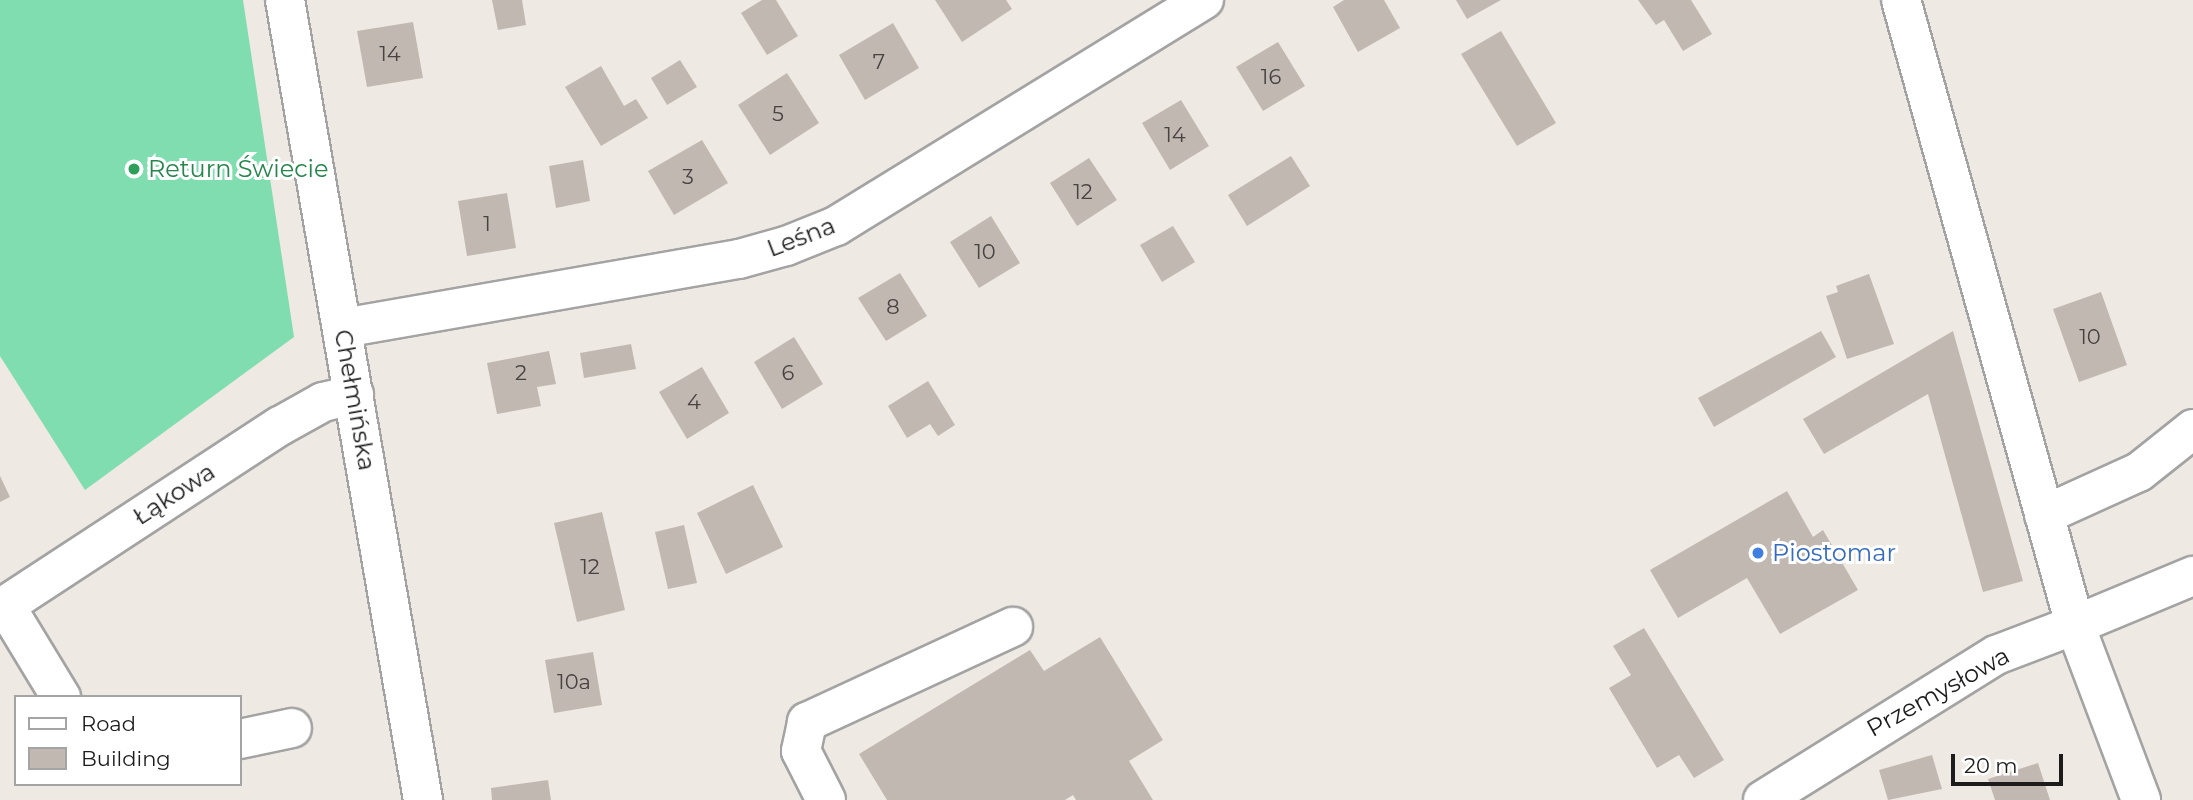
<!DOCTYPE html>
<html>
<head>
<meta charset="utf-8">
<style>
	body { margin:0 }
	#map { position:relative; width:2193px; height:800px; overflow:hidden; background:#eee9e2; font-family:Montserrat,sans-serif }
	div>[style] { position:absolute }
	.pitch>* { inset:0; background:#80ddb0 }
	.building>* { inset:0; background:#c2b8b2 }
	.roads { filter:drop-shadow(2px 0 #a3a3a3) drop-shadow(-2px 0 #a3a3a3) drop-shadow(0 2px #a3a3a3) drop-shadow(0 -2px #a3a3a3) }
	.minor>* { height:38px; margin:-19px; padding:0 19px; transform-origin:19px; border-radius:19px; background:#fff }
	.dots>* { width:19px; height:19px; translate:-50% -50%; box-sizing:border-box; border:4px solid #fff; border-radius:50% }
	span { translate:-50% -50%; white-space:nowrap; text-align:center; line-height:1.15; -webkit-text-stroke:6px #fff; paint-order:stroke }
	.number-label { font-size:21px; color:#464342 }
	.number-label span { -webkit-text-stroke-width:0 }
	.leisure-label { font-size:24px; color:#27864d }
	.left { translate:0 -50%; text-align:left }
	.street-label { font-size:24px; color:#1c1c1c }
	.shop-label { font-size:24px; color:#366cbe }
	.legend { position:absolute; left:14px; top:695px; width:228px; height:91px; box-sizing:border-box; background:#fff; border:2px solid #a4a4a4; margin:0; padding:9px 12px; list-style:none; font-size:21px; color:#1c1c1c }
	.legend li { display:flex; align-items:center; gap:14px; height:35px }
	.legend b { width:35px; border:2px solid #a4a4a4 }
	.scale { position:absolute; left:1951px; top:754px; width:112px; height:32px; box-sizing:border-box; border:4px solid #1c1c1c; border-top:0; padding-left:9px; font-size:21px; line-height:24px; white-space:nowrap; color:#1c1c1c; -webkit-text-stroke:5px #fff; paint-order:stroke }
</style>
</head>
<body>
<div id="map">
	<div class="pitch">
		<div style="clip-path:polygon(0 0,243px 0,294px 337px,85px 490px,0 356px)"></div>
	</div>
	<div class="building">
		<div style="clip-path:polygon(492px 0,522px 0,526px 25px,498px 30px)"></div>
		<div style="clip-path:polygon(762px 0,776px 0,798px 36px,767px 55px,741px 13px)"></div>
		<div style="clip-path:polygon(935px 0,1006px 0,1012px 9px,962px 42px)"></div>
		<div style="clip-path:polygon(1344px 0,1384px 0,1400px 28px,1358px 52px,1333px 7px)"></div>
		<div style="clip-path:polygon(1456px 0,1501px 0,1467px 19px)"></div>
		<div style="clip-path:polygon(1638px 0,1691px 0,1712px 34px,1683px 51px,1664px 20px,1656px 25px)"></div>
		<div style="clip-path:polygon(413px 22px,423px 78px,367px 87px,357px 31px)"></div>
		<div style="clip-path:polygon(893px 23px,919px 68px,865px 100px,839px 55px)"></div>
		<div style="clip-path:polygon(1501px 31px,1556px 123px,1517px 146px,1461px 54px)"></div>
		<div style="clip-path:polygon(1278px 42px,1305px 86px,1263px 111px,1236px 67px)"></div>
		<div style="clip-path:polygon(680px 60px,697px 87px,667px 105px,651px 78px)"></div>
		<div style="clip-path:polygon(601px 66px,624px 106px,636px 99px,648px 118px,601px 146px,565px 87px)"></div>
		<div style="clip-path:polygon(787px 73px,819px 123px,770px 155px,738px 105px)"></div>
		<div style="clip-path:polygon(1181px 100px,1209px 146px,1170px 170px,1142px 123px)"></div>
		<div style="clip-path:polygon(702px 140px,728px 183px,674px 215px,648px 171px)"></div>
		<div style="clip-path:polygon(1291px 156px,1310px 186px,1247px 226px,1228px 195px)"></div>
		<div style="clip-path:polygon(1089px 158px,1117px 200px,1077px 226px,1050px 183px)"></div>
		<div style="clip-path:polygon(583px 160px,590px 201px,556px 208px,549px 166px)"></div>
		<div style="clip-path:polygon(507px 193px,516px 248px,467px 256px,458px 201px)"></div>
		<div style="clip-path:polygon(991px 216px,1020px 263px,979px 288px,950px 242px)"></div>
		<div style="clip-path:polygon(1173px 226px,1195px 262px,1162px 282px,1140px 245px)"></div>
		<div style="clip-path:polygon(900px 273px,927px 316px,886px 341px,858px 298px)"></div>
		<div style="clip-path:polygon(1869px 274px,1894px 344px,1847px 359px,1826px 296px,1838px 292px,1836px 286px)"></div>
		<div style="clip-path:polygon(2101px 292px,2127px 365px,2079px 382px,2053px 309px)"></div>
		<div style="clip-path:polygon(1821px 331px,1836px 357px,1714px 427px,1698px 398px)"></div>
		<div style="clip-path:polygon(1953px 331px,2023px 581px,1983px 592px,1928px 394px,1824px 454px,1803px 419px)"></div>
		<div style="clip-path:polygon(794px 337px,823px 384px,782px 409px,754px 362px)"></div>
		<div style="clip-path:polygon(631px 344px,636px 369px,584px 378px,580px 353px)"></div>
		<div style="clip-path:polygon(549px 351px,556px 384px,537px 387px,541px 406px,497px 414px,487px 363px)"></div>
		<div style="clip-path:polygon(702px 367px,729px 413px,687px 439px,659px 392px)"></div>
		<div style="clip-path:polygon(928px 381px,955px 425px,938px 436px,930px 424px,907px 438px,888px 406px)"></div>
		<div style="clip-path:polygon(0 476px,10px 497px,0 502px)"></div>
		<div style="clip-path:polygon(753px 485px,783px 547px,726px 574px,697px 513px)"></div>
		<div style="clip-path:polygon(1787px 491px,1813px 537px,1823px 530px,1858px 590px,1780px 634px,1747px 578px,1678px 618px,1650px 570px)"></div>
		<div style="clip-path:polygon(602px 512px,625px 610px,577px 622px,554px 523px)"></div>
		<div style="clip-path:polygon(684px 525px,697px 583px,668px 589px,655px 532px)"></div>
		<div style="clip-path:polygon(1644px 628px,1724px 760px,1694px 778px,1679px 755px,1657px 768px,1609px 688px,1631px 675px,1613px 646px)"></div>
		<div style="clip-path:polygon(1100px 637px,1163px 740px,1129px 761px,1153px 800px,1076px 800px,1073px 795px,1065px 800px,887px 800px,859px 754px,1030px 650px,1044px 671px)"></div>
		<div style="clip-path:polygon(593px 652px,602px 705px,554px 713px,545px 660px)"></div>
		<div style="clip-path:polygon(1932px 755px,1942px 789px,1888px 800px,1879px 770px)"></div>
		<div style="clip-path:polygon(2038px 763px,2050px 800px,1995px 800px,1988px 779px)"></div>
		<div style="clip-path:polygon(548px 780px,551px 800px,492px 800px,491px 788px)"></div>
	</div>
	<div class="roads">
		<div class="minor">
			<div style="left:285px;top:0;width:812px;rotate:80.21deg"></div>
			<div style="left:1901px;top:0;width:649px;rotate:74.44deg"></div>
			<div style="left:2075px;top:625px;width:128px;rotate:-22.6deg"></div>
			<div style="left:343px;top:328px;width:402px;rotate:-9.9deg"></div>
			<div style="left:739px;top:259px;width:49px;rotate:-15.5deg"></div>
			<div style="left:786px;top:246px;width:54px;rotate:-21.8deg"></div>
			<div style="left:836px;top:226px;width:432px;rotate:-31.6deg"></div>
			<div style="left:2044px;top:515px;width:104px;rotate:-24.4deg"></div>
			<div style="left:2139px;top:472px;width:69px;rotate:-38.5deg"></div>
			<div style="left:5px;top:605px;width:108px;rotate:58.7deg"></div>
			<div style="left:0;top:609px;width:334px;rotate:-33.2deg"></div>
			<div style="left:280px;top:426px;width:49px;rotate:-29.2deg"></div>
			<div style="left:323px;top:402px;width:32px;rotate:-13deg"></div>
			<div style="left:240px;top:739px;width:53px;rotate:-11.9deg"></div>
			<div style="left:826px;top:800px;width:55px;rotate:-117deg"></div>
			<div style="left:801px;top:751px;width:30px;rotate:-78deg"></div>
			<div style="left:807px;top:722px;width:227px;rotate:-24.8deg"></div>
			<div style="left:1763px;top:800px;width:274px;rotate:-31.9deg"></div>
			<div style="left:1996px;top:655px;width:85px;rotate:-20.8deg"></div>
			<div style="left:2075px;top:625px;width:187px;rotate:69.3deg"></div>
		</div>
	</div>
	<div class="dots">
		<div style="left:134px;top:169px;background:#2e9e5b"></div>
		<div style="left:1758px;top:553px;background:#3f7fe0"></div>
	</div>
	<div class="number-label">
		<span style="left:390px;top:54px">14</span>
		<span style="left:879px;top:62px">7</span>
		<span style="left:1271px;top:77px">16</span>
		<span style="left:778px;top:114px">5</span>
		<span style="left:1175px;top:135px">14</span>
		<span style="left:688px;top:177px">3</span>
		<span style="left:1083px;top:192px">12</span>
		<span style="left:487px;top:224px">1</span>
		<span style="left:985px;top:252px">10</span>
		<span style="left:893px;top:307px">8</span>
		<span style="left:2090px;top:337px">10</span>
		<span style="left:521px;top:373px">2</span>
		<span style="left:788px;top:373px">6</span>
		<span style="left:694px;top:402px">4</span>
		<span style="left:590px;top:567px">12</span>
		<span style="left:574px;top:682px">10a</span>
	</div>
	<div class="leisure-label">
		<span class="left" style="left:148px;top:169px">Return Świecie</span>
	</div>
	<div class="street-label">
		<span style="left:801px;top:237px;rotate:-21deg">Leśna</span>
		<span style="left:355px;top:400px;rotate:80deg">Chełmińska</span>
		<span style="left:174px;top:494px;rotate:-33deg">Łąkowa</span>
		<span style="left:1938px;top:692px;rotate:-29deg">Przemysłowa</span>
	</div>
	<div class="shop-label">
		<span class="left" style="left:1772px;top:553px">Piostomar</span>
	</div>
	<ul class="legend">
	<li><b style="height:9px;background:#fff"></b>Road</li>
	<li><b style="height:19px;background:#c2b8b2"></b>Building</li>
	</ul>
	<div class="scale">20 m</div>
</div>
</body>
</html>
